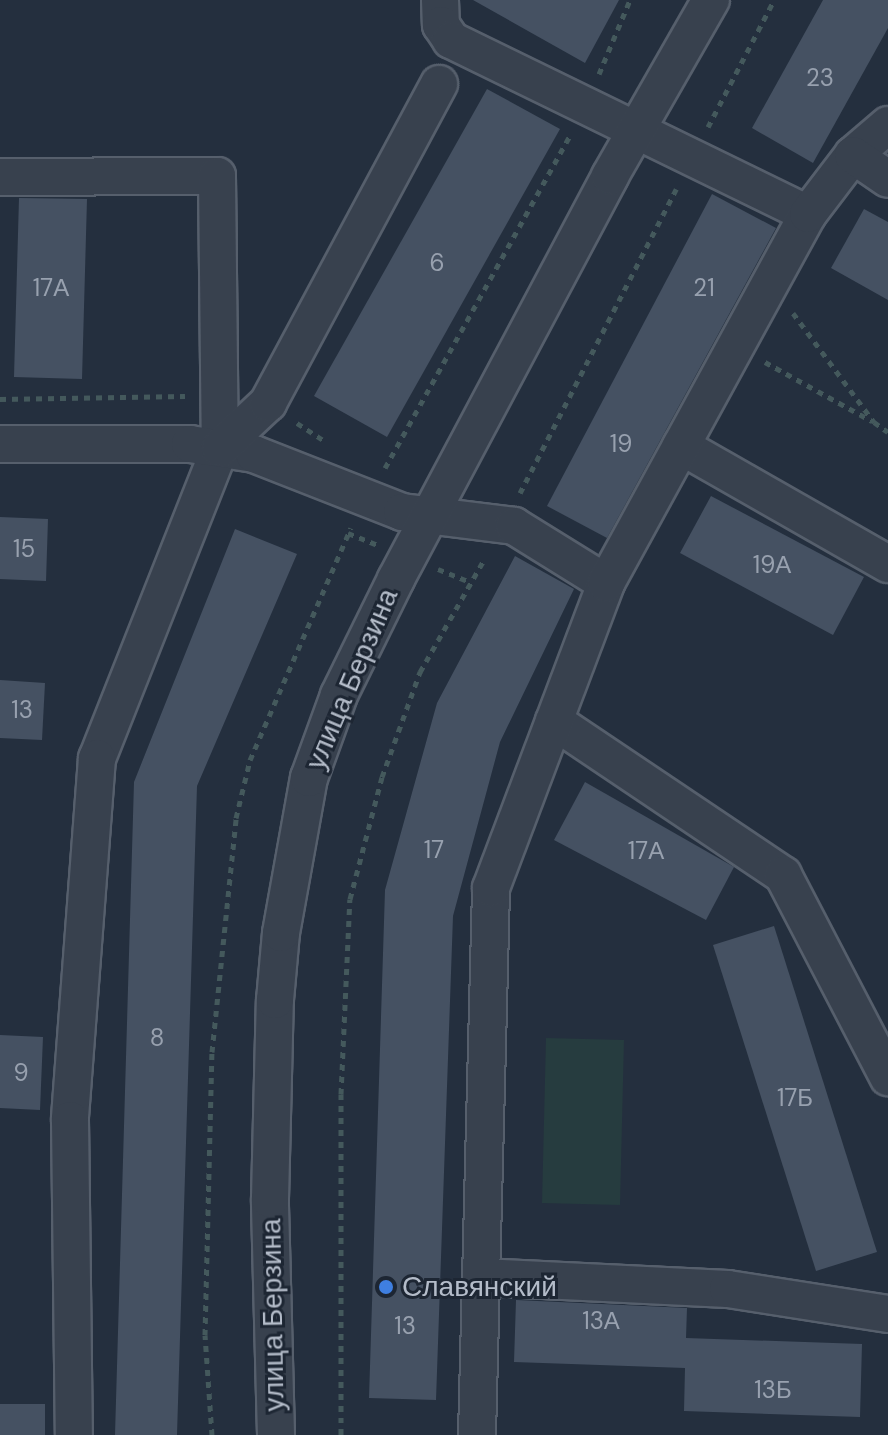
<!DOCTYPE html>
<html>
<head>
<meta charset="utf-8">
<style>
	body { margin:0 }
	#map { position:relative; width:888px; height:1435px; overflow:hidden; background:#242f3e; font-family:"DM Sans",sans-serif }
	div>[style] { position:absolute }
	.green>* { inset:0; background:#263c3f }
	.building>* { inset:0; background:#455162 }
	.path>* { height:5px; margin-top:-2.5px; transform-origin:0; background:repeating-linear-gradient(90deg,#44595c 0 6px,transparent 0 12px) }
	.roads { filter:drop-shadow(2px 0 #565f6c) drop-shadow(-2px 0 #565f6c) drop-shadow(0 2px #565f6c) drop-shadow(0 -2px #565f6c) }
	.minor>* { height:36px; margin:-18px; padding:0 18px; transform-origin:18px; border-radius:18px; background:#38414e }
	.dots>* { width:22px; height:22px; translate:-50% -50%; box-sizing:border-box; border:4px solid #1d2633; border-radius:50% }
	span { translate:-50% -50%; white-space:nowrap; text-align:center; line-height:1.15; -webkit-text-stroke:6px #1d2633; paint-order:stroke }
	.number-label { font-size:24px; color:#98a1af }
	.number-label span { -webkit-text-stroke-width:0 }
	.street-label { font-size:28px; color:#b4bcc9 }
	.poi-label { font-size:28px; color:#b4bcc9 }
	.left { translate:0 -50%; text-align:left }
</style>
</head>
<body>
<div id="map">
	<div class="green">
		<div style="clip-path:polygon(546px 1038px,624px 1040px,620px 1205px,542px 1203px)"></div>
	</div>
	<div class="building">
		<div style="clip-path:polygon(473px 0,619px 0,585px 63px)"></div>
		<div style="clip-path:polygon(823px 0,888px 0,888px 28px,813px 163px,752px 128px)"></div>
		<div style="clip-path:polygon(487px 89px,560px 129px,387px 437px,314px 396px)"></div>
		<div style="clip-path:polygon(712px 194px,776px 228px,607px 538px,547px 506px)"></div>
		<div style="clip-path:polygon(19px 198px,87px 199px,82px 379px,14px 377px)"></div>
		<div style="clip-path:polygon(864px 209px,888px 222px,888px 300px,831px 268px)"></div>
		<div style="clip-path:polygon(711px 496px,864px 577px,833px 635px,680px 553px)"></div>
		<div style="clip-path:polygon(0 517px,48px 519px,46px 581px,0 579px)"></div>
		<div style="clip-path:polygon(235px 529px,297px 554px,197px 786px,177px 1435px,115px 1435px,134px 782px)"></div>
		<div style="clip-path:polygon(515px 556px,574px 589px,500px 742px,453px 916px,436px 1400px,369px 1398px,385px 890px,437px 703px)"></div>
		<div style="clip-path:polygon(0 680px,45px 683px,42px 740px,0 738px)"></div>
		<div style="clip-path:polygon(585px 782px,734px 867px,706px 920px,554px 840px)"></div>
		<div style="clip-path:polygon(774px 926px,877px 1252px,816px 1271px,713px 945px)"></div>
		<div style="clip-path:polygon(0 1035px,43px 1037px,40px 1110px,0 1108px)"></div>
		<div style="clip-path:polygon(516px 1300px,687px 1308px,686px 1338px,862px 1344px,860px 1417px,684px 1411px,685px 1368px,514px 1362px)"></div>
		<div style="clip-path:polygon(0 1404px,45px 1404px,45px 1435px,0 1435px)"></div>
	</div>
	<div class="path">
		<div style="left:599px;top:74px;width:80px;rotate:-67.3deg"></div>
		<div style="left:708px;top:127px;width:143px;rotate:-62.5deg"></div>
		<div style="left:793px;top:313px;width:136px;rotate:53.4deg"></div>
		<div style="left:874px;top:422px;width:17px;rotate:36deg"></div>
		<div style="left:765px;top:362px;width:122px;rotate:28.9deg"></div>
		<div style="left:0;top:399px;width:185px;rotate:-0.9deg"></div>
		<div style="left:297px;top:423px;width:33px;rotate:33deg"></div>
		<div style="left:385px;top:468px;width:379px;rotate:-60.9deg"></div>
		<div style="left:520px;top:493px;width:342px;rotate:-62.8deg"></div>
		<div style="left:348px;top:533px;width:31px;rotate:22deg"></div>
		<div style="left:438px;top:569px;width:35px;rotate:22deg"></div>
		<div style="left:212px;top:1435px;width:100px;rotate:-94deg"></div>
		<div style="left:205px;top:1335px;width:283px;rotate:-88.6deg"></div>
		<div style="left:212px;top:1052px;width:235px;rotate:-84.1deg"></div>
		<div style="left:236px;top:818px;width:60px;rotate:-76.4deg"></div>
		<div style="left:250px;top:760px;width:253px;rotate:-66.5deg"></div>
		<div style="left:341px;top:1435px;width:341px;rotate:-90deg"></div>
		<div style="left:341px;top:1094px;width:195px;rotate:-87.4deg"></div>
		<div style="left:350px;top:899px;width:126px;rotate:-75.3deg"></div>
		<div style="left:382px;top:777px;width:112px;rotate:-70.1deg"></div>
		<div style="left:420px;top:672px;width:131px;rotate:-60.3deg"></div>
	</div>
	<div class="roads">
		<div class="minor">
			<div style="left:440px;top:0;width:25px;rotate:88deg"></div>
			<div style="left:441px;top:25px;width:18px;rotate:56deg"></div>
			<div style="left:451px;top:40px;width:397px;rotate:26deg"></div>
			<div style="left:853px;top:155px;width:46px;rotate:-40.6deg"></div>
			<div style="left:0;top:177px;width:217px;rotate:-0.3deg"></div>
			<div style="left:217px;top:176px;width:272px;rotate:89.4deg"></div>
			<div style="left:220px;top:448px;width:334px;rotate:111.6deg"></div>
			<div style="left:97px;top:758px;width:363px;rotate:94.3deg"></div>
			<div style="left:70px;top:1120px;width:315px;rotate:89.3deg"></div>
			<div style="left:0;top:444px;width:190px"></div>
			<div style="left:190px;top:444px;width:65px;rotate:8.9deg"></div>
			<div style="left:254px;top:454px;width:159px;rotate:21.4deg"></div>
			<div style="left:402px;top:512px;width:113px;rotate:7.1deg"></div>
			<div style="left:514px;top:526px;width:108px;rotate:31.8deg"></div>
			<div style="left:681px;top:446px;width:238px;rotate:29.7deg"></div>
			<div style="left:220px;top:448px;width:66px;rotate:-43.2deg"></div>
			<div style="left:268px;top:403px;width:362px;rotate:-61.8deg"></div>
			<div style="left:554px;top:721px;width:276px;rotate:33.9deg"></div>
			<div style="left:783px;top:875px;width:228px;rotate:62.5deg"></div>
			<div style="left:481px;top:1277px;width:247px;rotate:2.8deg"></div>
			<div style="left:728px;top:1289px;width:162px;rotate:8.9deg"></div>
			<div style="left:276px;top:1435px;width:236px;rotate:-91.5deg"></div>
			<div style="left:270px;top:1199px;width:199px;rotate:-88.6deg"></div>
			<div style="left:275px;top:1000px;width:67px;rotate:-84.9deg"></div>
			<div style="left:281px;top:933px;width:158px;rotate:-79.8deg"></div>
			<div style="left:309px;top:778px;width:88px;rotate:-70.1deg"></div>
			<div style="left:339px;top:695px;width:129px;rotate:-63.8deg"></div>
			<div style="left:396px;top:579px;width:456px;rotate:-62deg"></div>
			<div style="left:610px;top:176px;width:203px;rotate:-60.2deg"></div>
			<div style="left:477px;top:1435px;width:547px;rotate:-88.53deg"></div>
			<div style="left:491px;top:888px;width:326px;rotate:-69.3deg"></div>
			<div style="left:606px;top:583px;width:421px;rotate:-61.3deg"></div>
			<div style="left:808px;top:214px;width:74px;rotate:-52.7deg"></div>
			<div style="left:853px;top:155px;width:42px;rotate:34.4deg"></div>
		</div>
	</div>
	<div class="dots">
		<div style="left:386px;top:1287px;background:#3f7fe0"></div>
	</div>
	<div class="number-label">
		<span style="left:820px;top:78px">23</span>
		<span style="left:437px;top:263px">6</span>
		<span style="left:51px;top:288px">17А</span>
		<span style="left:704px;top:288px">21</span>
		<span style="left:621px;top:444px">19</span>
		<span style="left:24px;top:549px">15</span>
		<span style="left:772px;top:565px">19А</span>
		<span style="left:22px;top:710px">13</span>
		<span style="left:434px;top:850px">17</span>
		<span style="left:646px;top:851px">17А</span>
		<span style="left:157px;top:1038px">8</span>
		<span style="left:21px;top:1073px">9</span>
		<span style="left:795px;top:1098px">17Б</span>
		<span style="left:601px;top:1321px">13А</span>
		<span style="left:405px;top:1326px">13</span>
		<span style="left:773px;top:1390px">13Б</span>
	</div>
	<div class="street-label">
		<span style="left:352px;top:679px;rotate:-67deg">улица Берзина</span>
		<span style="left:273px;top:1315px;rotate:-91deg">улица Берзина</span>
	</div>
	<div class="poi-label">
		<span class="left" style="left:402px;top:1287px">Славянский</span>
	</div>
</div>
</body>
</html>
